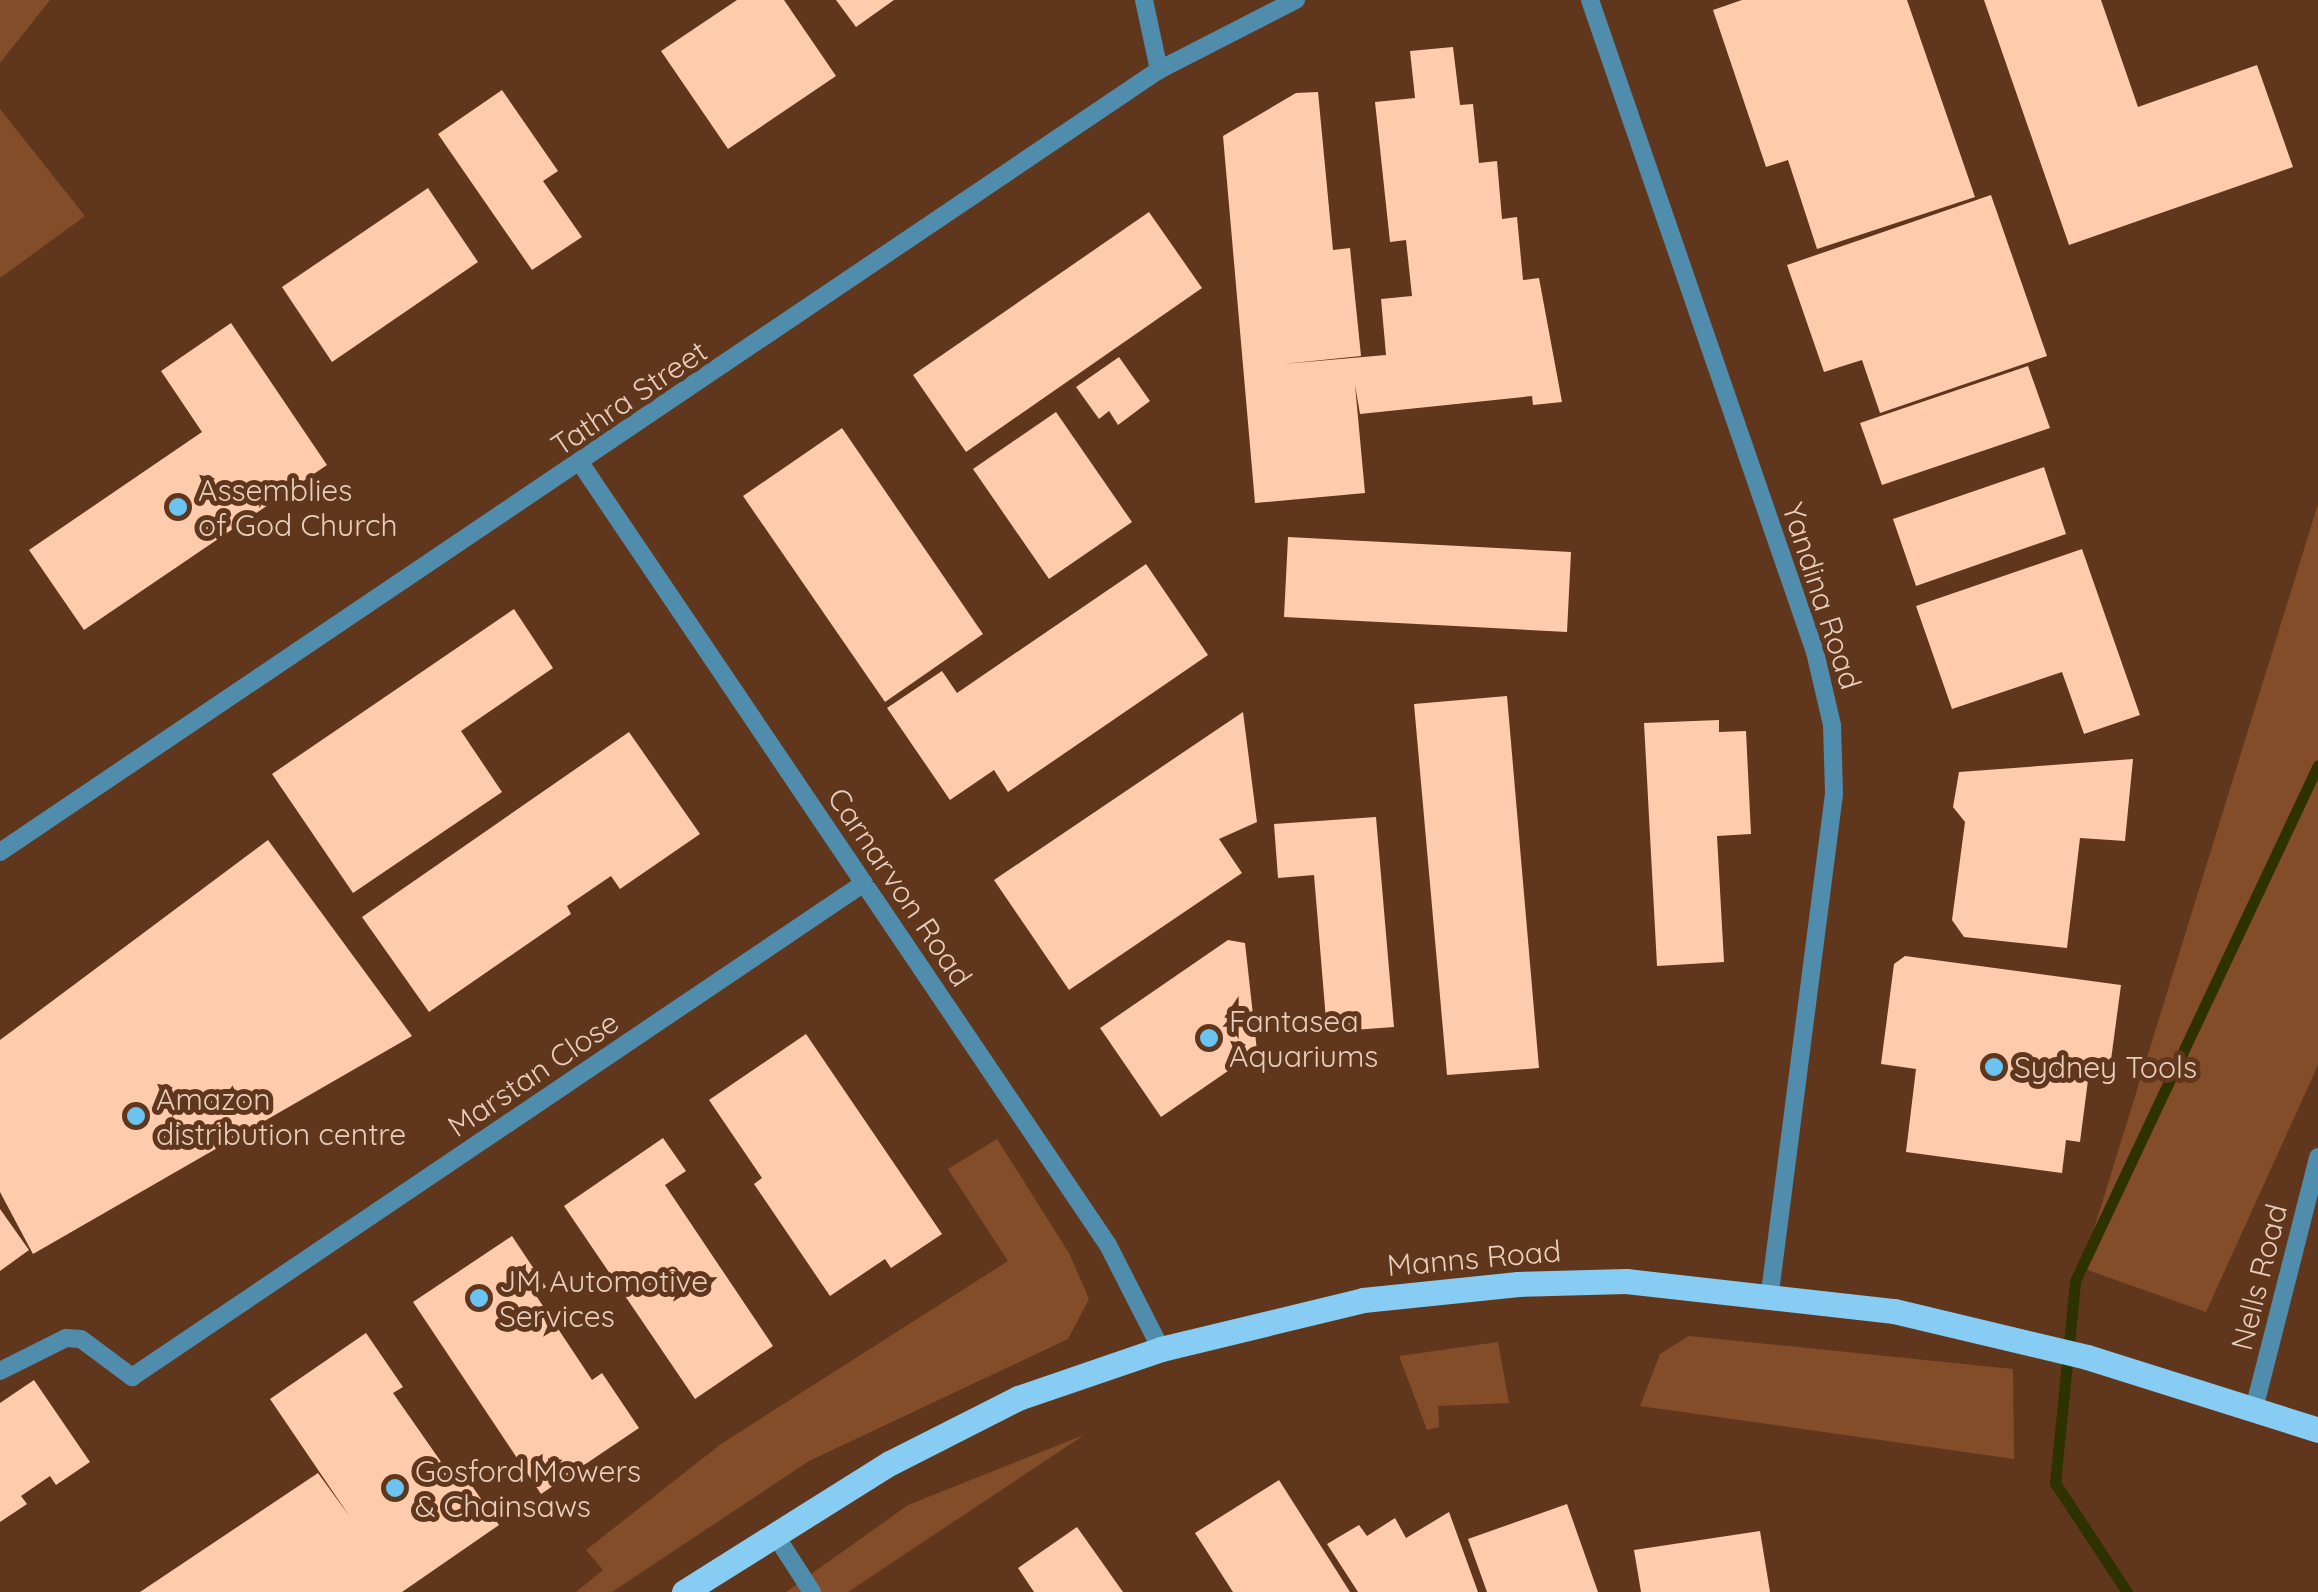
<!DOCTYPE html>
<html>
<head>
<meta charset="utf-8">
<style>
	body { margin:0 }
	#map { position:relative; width:2318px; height:1592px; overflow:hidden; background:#60371c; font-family:Quicksand,sans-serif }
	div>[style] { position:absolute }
	.green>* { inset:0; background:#834d29 }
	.stream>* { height:11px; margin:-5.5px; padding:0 5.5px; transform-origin:5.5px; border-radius:5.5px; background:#2e3100 }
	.building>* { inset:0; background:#fecbad }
	.minor>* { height:18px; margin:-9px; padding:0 9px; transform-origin:9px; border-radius:9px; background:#508cab }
	.major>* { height:25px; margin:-12.5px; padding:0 12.5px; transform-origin:12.5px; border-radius:12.5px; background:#87cdf3 }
	.dots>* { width:28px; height:28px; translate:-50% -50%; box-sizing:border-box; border:5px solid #60371c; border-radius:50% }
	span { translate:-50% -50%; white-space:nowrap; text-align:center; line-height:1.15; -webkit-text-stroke:10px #60371c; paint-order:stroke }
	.street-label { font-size:30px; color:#e8cebf }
	.poi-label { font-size:30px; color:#e8cebf }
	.left { translate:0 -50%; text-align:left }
</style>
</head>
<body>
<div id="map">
	<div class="green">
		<div style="clip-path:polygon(0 0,50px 0,0 63px)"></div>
		<div style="clip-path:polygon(0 109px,85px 216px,0 278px)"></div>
		<div style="clip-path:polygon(2318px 504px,2318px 1065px,2206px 1312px,2082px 1268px)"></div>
		<div style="clip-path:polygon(997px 1139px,1069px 1253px,1089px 1299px,1068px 1339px,809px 1461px,612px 1592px,576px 1592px,603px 1570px,586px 1550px,721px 1444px,1008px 1261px,948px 1169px)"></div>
		<div style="clip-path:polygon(1689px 1336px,2013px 1369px,2014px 1459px,1640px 1406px,1660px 1354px)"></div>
		<div style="clip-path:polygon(1498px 1342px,1509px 1403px,1438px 1406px,1439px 1427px,1427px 1430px,1399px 1356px)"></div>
		<div style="clip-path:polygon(1084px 1435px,848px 1592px,786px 1592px,908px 1505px)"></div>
	</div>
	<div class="stream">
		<div style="left:2127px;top:1592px;width:131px;rotate:-123.4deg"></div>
		<div style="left:2055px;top:1483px;width:203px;rotate:-84.3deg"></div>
		<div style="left:2075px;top:1281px;width:570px;rotate:-64.78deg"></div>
	</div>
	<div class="building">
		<div style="clip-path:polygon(737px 0,784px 0,836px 76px,728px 149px,661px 51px)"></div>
		<div style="clip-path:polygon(836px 0,894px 0,856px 27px)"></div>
		<div style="clip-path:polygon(1742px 0,1907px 0,1975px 197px,1817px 249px,1788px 160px,1766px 167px,1713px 10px)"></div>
		<div style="clip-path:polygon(1984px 0,2101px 0,2138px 107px,2257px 65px,2293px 167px,2069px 245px)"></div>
		<div style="clip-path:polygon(1453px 47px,1460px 105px,1473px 104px,1479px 163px,1497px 161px,1502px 219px,1517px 217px,1523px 280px,1539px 278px,1562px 402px,1533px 405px,1532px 396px,1360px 414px,1355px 385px,1365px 493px,1255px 503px,1223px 136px,1296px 93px,1318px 92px,1333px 250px,1350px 248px,1361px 356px,1283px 364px,1386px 355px,1381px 299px,1412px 296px,1406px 240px,1390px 242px,1375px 102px,1415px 98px,1410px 51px)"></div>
		<div style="clip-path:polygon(502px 90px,558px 171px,543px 181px,582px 237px,532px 270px,438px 134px)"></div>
		<div style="clip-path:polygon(428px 188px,478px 262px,332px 362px,282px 287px)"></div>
		<div style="clip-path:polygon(1991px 195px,2047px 356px,1880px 413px,1862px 360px,1824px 372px,1787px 265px)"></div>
		<div style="clip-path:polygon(1149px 212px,1202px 288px,966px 452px,913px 375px)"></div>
		<div style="clip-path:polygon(231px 323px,327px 465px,84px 630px,29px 550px,202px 432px,161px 371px)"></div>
		<div style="clip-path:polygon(1119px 357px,1150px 401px,1118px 425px,1109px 411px,1099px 419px,1076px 387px)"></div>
		<div style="clip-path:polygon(2028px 366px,2050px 428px,1882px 485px,1860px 423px)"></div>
		<div style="clip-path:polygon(1056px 412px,1132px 522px,1049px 579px,973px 469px)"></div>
		<div style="clip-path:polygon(842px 428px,983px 634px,885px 702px,743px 496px)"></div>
		<div style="clip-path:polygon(2044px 467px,2066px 534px,1916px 586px,1893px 519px)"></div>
		<div style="clip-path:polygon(1288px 537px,1571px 552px,1567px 632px,1284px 617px)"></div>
		<div style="clip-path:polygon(2082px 549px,2140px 715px,2084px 734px,2062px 672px,1952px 709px,1916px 606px)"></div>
		<div style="clip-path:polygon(1146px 564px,1208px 655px,1008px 792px,994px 770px,950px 800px,887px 708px,942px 671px,957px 693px)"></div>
		<div style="clip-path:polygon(514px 609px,553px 668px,461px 731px,502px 792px,353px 893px,272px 774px)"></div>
		<div style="clip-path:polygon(1507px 696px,1539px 1068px,1447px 1075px,1414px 704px)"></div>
		<div style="clip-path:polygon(1243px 712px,1257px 822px,1219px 839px,1242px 873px,1069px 990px,994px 880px)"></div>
		<div style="clip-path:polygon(1719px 720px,1719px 732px,1746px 731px,1751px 834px,1717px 836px,1724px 962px,1657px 966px,1644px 723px)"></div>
		<div style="clip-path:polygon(629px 732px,700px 834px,620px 889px,611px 876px,567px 906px,571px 914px,429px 1012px,362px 917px)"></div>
		<div style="clip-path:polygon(2133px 759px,2125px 841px,2080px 838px,2067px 948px,1964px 937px,1952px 920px,1965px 822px,1953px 807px,1959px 772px)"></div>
		<div style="clip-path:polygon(1376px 817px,1394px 1027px,1327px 1032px,1314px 875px,1278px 878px,1274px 824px)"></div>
		<div style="clip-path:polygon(268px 840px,412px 1036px,33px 1254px,0 1192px,0 1040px)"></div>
		<div style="clip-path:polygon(1228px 940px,1245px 943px,1257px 1051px,1161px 1117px,1100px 1028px)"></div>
		<div style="clip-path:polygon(1905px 956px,2121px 985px,2111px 1060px,2091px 1057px,2080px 1142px,2066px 1140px,2062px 1173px,1906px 1152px,1916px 1069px,1881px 1064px,1894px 964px)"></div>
		<div style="clip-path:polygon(806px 1034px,942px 1234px,891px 1268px,885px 1259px,830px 1296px,754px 1184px,762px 1178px,709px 1100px)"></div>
		<div style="clip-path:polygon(663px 1138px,686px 1171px,665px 1185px,773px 1346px,695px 1399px,564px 1206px)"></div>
		<div style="clip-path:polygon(0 1209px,29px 1250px,0 1271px)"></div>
		<div style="clip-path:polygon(512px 1236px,546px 1287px,535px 1294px,592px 1380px,602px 1373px,639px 1428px,541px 1494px,413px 1302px)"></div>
		<div style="clip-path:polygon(366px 1333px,403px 1387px,393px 1393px,453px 1479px,463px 1473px,499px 1525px,402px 1592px,140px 1592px,318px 1473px,350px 1517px,270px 1399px)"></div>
		<div style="clip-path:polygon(34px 1380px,90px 1462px,56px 1485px,50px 1476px,21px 1496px,27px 1504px,0 1522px,0 1403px)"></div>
		<div style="clip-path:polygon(1279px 1480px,1350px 1592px,1233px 1592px,1195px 1533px)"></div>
		<div style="clip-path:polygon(1567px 1504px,1598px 1592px,1487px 1592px,1468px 1539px)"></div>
		<div style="clip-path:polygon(1449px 1512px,1478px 1592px,1358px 1592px,1327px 1544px,1359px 1525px,1367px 1536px,1395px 1518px,1406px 1538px)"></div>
		<div style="clip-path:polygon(1077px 1527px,1123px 1592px,1034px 1592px,1018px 1568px)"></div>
		<div style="clip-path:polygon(1760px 1531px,1770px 1592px,1641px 1592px,1634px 1550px)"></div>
	</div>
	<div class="minor">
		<div style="left:1144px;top:0;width:72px;rotate:77.9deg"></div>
		<div style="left:1590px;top:0;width:690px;rotate:70.96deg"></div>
		<div style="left:1815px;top:652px;width:75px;rotate:76.9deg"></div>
		<div style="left:1832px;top:725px;width:69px;rotate:88.3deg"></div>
		<div style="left:1834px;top:794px;width:502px;rotate:97.32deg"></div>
		<div style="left:581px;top:464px;width:942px;rotate:55.99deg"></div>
		<div style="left:1108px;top:1245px;width:117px;rotate:63deg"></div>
		<div style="left:0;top:852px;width:1398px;rotate:-34.01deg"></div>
		<div style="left:1159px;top:70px;width:154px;rotate:-27.1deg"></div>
		<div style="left:0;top:1371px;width:74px;rotate:-26.6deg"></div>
		<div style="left:66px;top:1338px;width:15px;rotate:4deg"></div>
		<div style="left:81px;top:1339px;width:64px;rotate:36.7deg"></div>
		<div style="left:132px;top:1377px;width:883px;rotate:-34.01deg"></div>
		<div style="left:2254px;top:1409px;width:260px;rotate:-75.7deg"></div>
		<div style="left:774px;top:1533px;width:70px;rotate:57.2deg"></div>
	</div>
	<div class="major">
		<div style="left:684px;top:1592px;width:243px;rotate:-32.1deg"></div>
		<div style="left:890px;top:1463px;width:144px;rotate:-26.9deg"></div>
		<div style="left:1018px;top:1398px;width:151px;rotate:-18.9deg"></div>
		<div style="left:1161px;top:1349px;width:208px;rotate:-13.6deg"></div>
		<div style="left:1363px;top:1300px;width:156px;rotate:-5.9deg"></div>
		<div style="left:1518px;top:1284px;width:108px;rotate:-1.6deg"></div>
		<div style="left:1626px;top:1281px;width:270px;rotate:6.4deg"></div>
		<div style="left:1894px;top:1311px;width:198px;rotate:13.4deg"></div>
		<div style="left:2087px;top:1357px;width:242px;rotate:17.5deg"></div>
	</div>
	<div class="dots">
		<div style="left:178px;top:507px;background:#6ac3f1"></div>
		<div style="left:1209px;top:1038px;background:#6ac3f1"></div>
		<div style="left:1994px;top:1067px;background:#6ac3f1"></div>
		<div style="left:136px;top:1116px;background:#6ac3f1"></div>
		<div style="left:479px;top:1298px;background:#6ac3f1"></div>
		<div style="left:395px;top:1488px;background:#6ac3f1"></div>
	</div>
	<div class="street-label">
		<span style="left:629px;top:398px;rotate:-34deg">Tathra Street</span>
		<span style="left:1822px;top:596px;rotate:72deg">Yandina Road</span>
		<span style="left:900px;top:887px;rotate:56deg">Carnarvon Road</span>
		<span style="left:533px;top:1074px;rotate:-34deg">Marstan Close</span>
		<span style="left:1474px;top:1258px;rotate:-5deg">Manns Road</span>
		<span style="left:2259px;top:1277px;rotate:-76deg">Nells Road</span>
	</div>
	<div class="poi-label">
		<span class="left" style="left:198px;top:507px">Assemblies<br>of God Church</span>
		<span class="left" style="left:1229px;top:1038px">Fantasea<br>Aquariums</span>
		<span class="left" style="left:2014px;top:1067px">Sydney Tools</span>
		<span class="left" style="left:156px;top:1116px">Amazon<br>distribution centre</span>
		<span class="left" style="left:499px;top:1298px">JM Automotive<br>Services</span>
		<span class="left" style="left:415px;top:1488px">Gosford Mowers<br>&amp; Chainsaws</span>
	</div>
</div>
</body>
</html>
